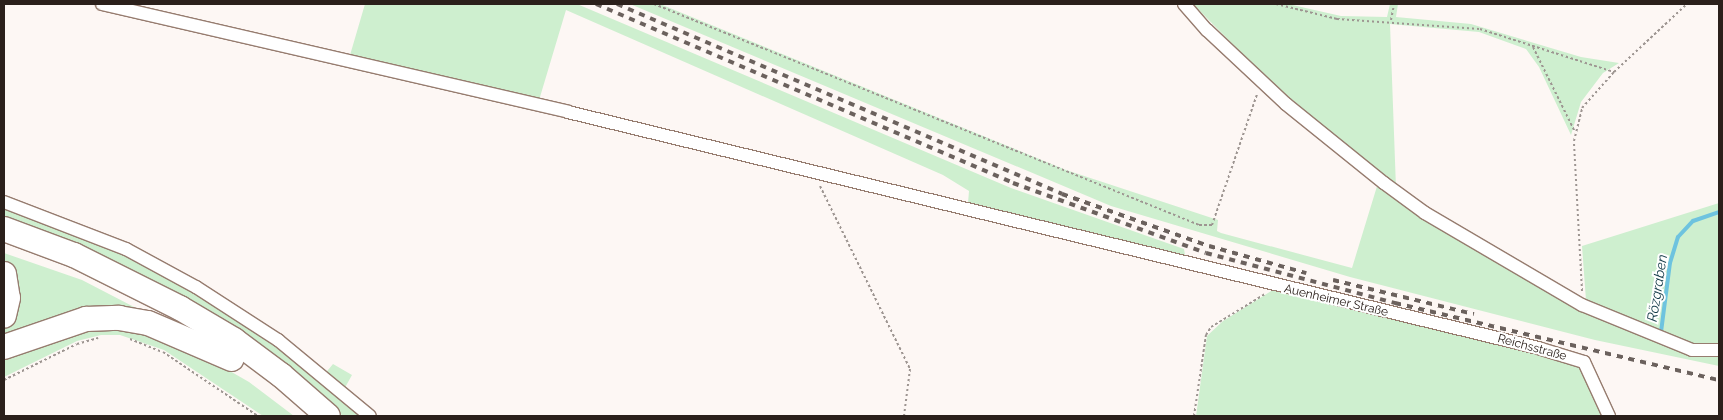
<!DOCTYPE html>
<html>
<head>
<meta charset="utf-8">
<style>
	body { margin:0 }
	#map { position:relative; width:1723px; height:420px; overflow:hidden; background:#fdf7f4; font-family:Raleway,sans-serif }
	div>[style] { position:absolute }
	.green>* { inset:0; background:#ceefcf }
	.stream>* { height:4px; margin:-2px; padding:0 2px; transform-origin:2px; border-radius:2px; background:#6ec3df }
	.path>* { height:2px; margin-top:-1px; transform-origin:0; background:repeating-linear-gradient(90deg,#9d9591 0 2.5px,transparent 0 5px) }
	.roads { filter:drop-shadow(1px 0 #967c6f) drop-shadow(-1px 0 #967c6f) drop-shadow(0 1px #967c6f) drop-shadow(0 -1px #967c6f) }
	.street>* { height:12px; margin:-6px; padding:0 6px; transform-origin:6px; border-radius:6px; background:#fff }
	.highway>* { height:24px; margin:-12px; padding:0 12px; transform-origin:12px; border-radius:12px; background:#fff }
	.rail>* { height:4px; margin-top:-2px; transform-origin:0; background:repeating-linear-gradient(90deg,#6b615d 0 6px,transparent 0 12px) }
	span { translate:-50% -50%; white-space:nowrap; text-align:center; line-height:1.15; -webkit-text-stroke:4px #fff; paint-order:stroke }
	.street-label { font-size:12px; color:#2b201b }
	.water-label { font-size:14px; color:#133a47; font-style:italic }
	.frame { position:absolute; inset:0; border:5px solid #2b201b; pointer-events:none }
</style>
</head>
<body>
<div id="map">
	<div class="green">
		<div style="clip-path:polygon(365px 4px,577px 4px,1011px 188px,1184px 249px,1186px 261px,968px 203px,969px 191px,943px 175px,566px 10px,537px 107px,348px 62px)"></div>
		<div style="clip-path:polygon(630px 4px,660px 4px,1066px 170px,1218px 220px,1217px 231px,1221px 233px,1352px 268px,1378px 183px,1533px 281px,1719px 354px,1719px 366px,1595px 340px,1350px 277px,1111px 206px)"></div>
		<div style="clip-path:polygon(1193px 4px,1288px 4px,1341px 16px,1387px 17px,1390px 4px,1398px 4px,1396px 17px,1471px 24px,1581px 57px,1619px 63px,1603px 73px,1581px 102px,1571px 135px,1539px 67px,1526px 49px,1479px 32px,1390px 24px,1396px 188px,1262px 74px)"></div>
		<div style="clip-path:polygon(4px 203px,47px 218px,196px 288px,323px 376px,333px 364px,352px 375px,342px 393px,368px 416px,343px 416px,299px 379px,4px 220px)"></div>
		<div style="clip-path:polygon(1719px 203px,1719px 345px,1689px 344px,1586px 300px,1582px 246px)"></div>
		<div style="clip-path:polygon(4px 253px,82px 280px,136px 308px,98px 307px,78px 311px,4px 340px,4px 331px,11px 318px)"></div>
		<div style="clip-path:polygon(1281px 285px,1583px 364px,1607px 416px,1196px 416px,1207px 336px,1223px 321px)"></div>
		<div style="clip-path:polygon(106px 324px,181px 343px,249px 382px,294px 416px,263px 416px,164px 350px,120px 335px,101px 335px,77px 341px,4px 377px,4px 356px)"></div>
	</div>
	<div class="stream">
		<div style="left:1661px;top:332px;width:70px;rotate:-82.6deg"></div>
		<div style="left:1670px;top:263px;width:27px;rotate:-73deg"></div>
		<div style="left:1678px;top:237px;width:22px;rotate:-47deg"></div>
		<div style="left:1693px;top:221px;width:28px;rotate:-19deg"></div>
	</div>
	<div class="path">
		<div style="left:654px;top:4px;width:588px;rotate:22.07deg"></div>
		<div style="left:1199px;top:225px;width:13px"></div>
		<div style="left:1212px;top:225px;width:139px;rotate:-71deg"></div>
		<div style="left:1276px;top:4px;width:63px;rotate:13.8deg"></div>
		<div style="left:1337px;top:19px;width:143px;rotate:4deg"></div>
		<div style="left:1480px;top:29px;width:141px;rotate:17.8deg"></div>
		<div style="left:1391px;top:20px;width:16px;rotate:-79deg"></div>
		<div style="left:1533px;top:47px;width:93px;rotate:63.7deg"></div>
		<div style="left:820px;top:186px;width:204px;rotate:63.8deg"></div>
		<div style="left:910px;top:369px;width:47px;rotate:97.3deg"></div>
		<div style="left:1582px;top:291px;width:150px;rotate:-93.1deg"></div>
		<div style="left:1574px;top:141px;width:34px;rotate:-76deg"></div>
		<div style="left:1582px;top:108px;width:48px;rotate:-48.4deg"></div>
		<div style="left:1614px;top:72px;width:100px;rotate:-43deg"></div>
		<div style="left:130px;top:339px;width:35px;rotate:22deg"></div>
		<div style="left:163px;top:352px;width:115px;rotate:34deg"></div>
		<div style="left:4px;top:380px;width:81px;rotate:-26.3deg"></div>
		<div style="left:77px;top:344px;width:22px;rotate:-16deg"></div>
		<div style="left:1194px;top:416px;width:82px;rotate:-81.6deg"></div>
		<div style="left:1206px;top:335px;width:9px;rotate:-58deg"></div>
		<div style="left:1211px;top:327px;width:63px;rotate:-31.4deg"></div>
	</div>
	<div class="roads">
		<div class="street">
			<div style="left:102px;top:4px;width:478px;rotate:13deg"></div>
			<div style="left:568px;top:112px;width:998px;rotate:13.67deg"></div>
			<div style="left:1538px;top:348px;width:48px;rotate:16.9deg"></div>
			<div style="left:1584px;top:362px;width:60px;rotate:65.2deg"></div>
			<div style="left:1184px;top:4px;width:35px;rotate:49deg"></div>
			<div style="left:1207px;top:30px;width:108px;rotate:43.1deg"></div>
			<div style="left:1286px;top:104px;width:126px;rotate:38.9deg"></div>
			<div style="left:1384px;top:183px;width:51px;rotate:36.2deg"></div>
			<div style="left:1425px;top:213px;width:182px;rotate:30.4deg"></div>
			<div style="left:1582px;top:305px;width:119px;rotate:22.2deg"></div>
			<div style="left:1692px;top:350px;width:27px"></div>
			<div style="left:4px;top:202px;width:131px;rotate:21.1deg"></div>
			<div style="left:126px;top:249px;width:80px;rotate:28.5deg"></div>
			<div style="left:196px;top:287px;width:98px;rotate:32.9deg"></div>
			<div style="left:278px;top:340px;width:119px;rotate:39.6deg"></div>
		</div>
		<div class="highway">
			<div style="left:4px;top:229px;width:75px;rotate:20.4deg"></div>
			<div style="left:74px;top:255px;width:119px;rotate:26.6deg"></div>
			<div style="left:180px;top:308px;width:63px;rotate:30.7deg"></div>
			<div style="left:234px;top:340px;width:59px;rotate:36.7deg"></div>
			<div style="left:281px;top:375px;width:62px;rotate:41.1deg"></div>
			<div style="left:4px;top:274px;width:24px;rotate:81deg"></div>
			<div style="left:8px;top:298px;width:18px;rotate:103deg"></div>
			<div style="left:4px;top:347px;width:87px;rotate:-18.9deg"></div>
			<div style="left:86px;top:319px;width:33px;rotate:-2deg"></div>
			<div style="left:119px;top:318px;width:29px;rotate:10deg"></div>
			<div style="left:148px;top:323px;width:91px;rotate:23.2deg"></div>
		</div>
	</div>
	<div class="rail">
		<div style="left:596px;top:4px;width:454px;rotate:23.2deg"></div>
		<div style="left:1013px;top:183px;width:205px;rotate:19.9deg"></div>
		<div style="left:1206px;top:253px;width:196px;rotate:14.8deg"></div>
		<div style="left:1395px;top:303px;width:333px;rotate:13.4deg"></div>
		<div style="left:617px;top:4px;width:484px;rotate:23.1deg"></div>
		<div style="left:1062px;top:194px;width:156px;rotate:19.5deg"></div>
		<div style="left:1209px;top:246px;width:101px;rotate:15.6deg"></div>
		<div style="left:1333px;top:280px;width:145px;rotate:13.6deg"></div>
	</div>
	<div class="street-label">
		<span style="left:1336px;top:301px;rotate:13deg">Auenheimer Straße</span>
		<span style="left:1532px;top:348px;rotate:15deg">Reichsstraße</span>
	</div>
	<div class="water-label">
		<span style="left:1657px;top:288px;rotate:-81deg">Rözgraben</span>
	</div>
	<div class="frame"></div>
</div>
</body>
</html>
